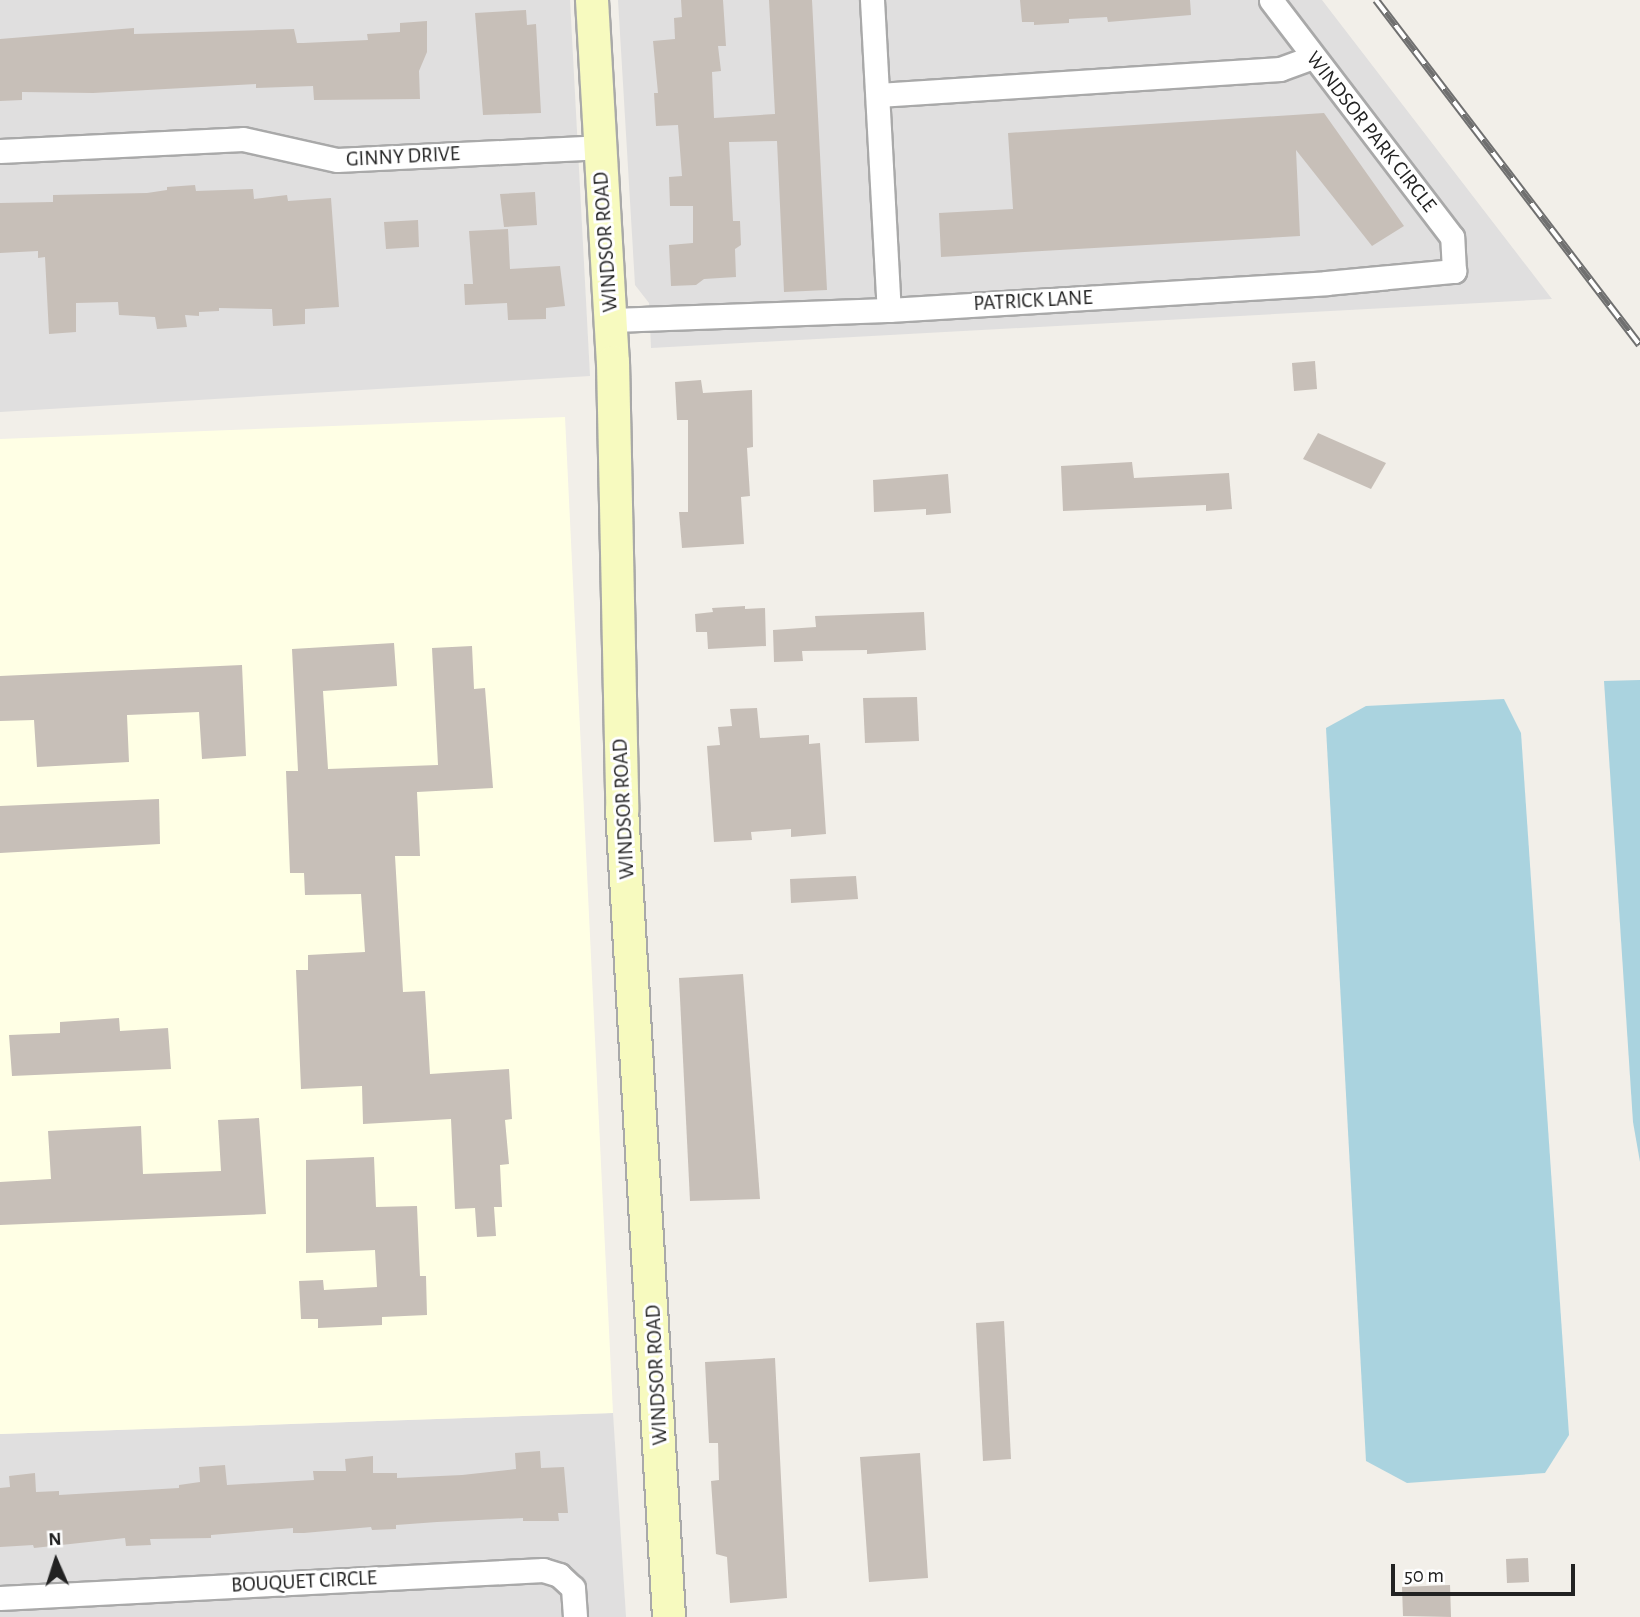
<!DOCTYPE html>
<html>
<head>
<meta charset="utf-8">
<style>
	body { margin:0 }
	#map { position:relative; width:1640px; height:1617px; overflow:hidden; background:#f2efe9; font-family:"Alegreya Sans",sans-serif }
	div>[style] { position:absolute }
	.residential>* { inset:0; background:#e0dfdf }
	.education>* { inset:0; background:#ffffe5 }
	.water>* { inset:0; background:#aad3df }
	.building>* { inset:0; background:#c7bfb8 }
	.roads { filter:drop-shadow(2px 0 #a9a9a9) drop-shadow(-2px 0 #a9a9a9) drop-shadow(0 2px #a9a9a9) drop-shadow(0 -2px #a9a9a9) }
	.minor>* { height:23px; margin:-11.5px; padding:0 11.5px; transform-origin:11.5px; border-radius:11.5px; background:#fff }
	.secondary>* { height:32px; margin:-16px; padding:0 16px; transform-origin:16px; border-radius:16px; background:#f7fabf }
	.rail>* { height:8px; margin-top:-4px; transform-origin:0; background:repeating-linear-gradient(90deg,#fff 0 16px,#707070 0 32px); box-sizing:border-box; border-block:2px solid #707070 }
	span { translate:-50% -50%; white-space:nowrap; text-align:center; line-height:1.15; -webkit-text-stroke:6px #fff; paint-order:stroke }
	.street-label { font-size:21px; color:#222 }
	.north { position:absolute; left:21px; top:1526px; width:70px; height:70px; -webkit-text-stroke:5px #fff; paint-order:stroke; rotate:357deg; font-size:19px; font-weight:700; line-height:28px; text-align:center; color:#222 }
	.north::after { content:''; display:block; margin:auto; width:24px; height:32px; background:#222; clip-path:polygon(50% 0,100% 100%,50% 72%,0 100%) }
	.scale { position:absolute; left:1391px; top:1564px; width:184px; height:32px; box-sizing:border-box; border:4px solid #222; border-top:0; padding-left:9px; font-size:21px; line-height:24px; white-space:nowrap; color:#222; -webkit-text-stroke:5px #fff; paint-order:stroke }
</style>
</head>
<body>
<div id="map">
	<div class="residential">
		<div style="clip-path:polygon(0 0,570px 0,590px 376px,0 412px)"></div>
		<div style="clip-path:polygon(618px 0,1322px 0,1552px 299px,651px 348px,649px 303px,635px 285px)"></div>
		<div style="clip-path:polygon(613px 1413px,626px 1617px,0 1617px,0 1434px)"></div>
	</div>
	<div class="education">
		<div style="clip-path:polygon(565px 417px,613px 1413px,0 1434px,0 439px)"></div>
	</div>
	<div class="water">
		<div style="clip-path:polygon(1640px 680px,1640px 1162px,1633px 1122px,1604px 681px)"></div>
		<div style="clip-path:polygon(1504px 699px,1521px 733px,1569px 1435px,1545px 1473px,1407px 1483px,1366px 1461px,1326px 728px,1366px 706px)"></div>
	</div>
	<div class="building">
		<div style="clip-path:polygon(681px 0,723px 0,726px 46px,718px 46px,721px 71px,712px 72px,714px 118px,775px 114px,769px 0,812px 0,827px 290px,784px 292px,777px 141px,729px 142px,733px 221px,740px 221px,741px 245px,735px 249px,736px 277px,704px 279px,696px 285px,671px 286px,669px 245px,693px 243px,693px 206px,670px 206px,669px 177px,682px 176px,678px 125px,656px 126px,654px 93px,658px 93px,653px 41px,675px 39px,674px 18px,682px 17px)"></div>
		<div style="clip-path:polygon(1020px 0,1190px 0,1191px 15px,1108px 22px,1107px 17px,1069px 19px,1069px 23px,1034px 25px,1034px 22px,1022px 22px)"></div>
		<div style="clip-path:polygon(526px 10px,527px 25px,536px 24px,541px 113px,483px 115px,475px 13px)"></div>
		<div style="clip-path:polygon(427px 21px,427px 52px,419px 71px,420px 99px,314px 100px,313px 86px,256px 88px,256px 84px,93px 93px,22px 92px,22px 100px,0 101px,0 39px,134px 28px,134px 34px,294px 29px,297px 43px,303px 43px,368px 40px,367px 34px,400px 32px,400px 23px)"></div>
		<div style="clip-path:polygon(1324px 113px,1404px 226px,1372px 246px,1296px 150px,1300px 236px,941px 257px,939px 213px,1013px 209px,1008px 133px)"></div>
		<div style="clip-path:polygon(195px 185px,196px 191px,253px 189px,254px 199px,287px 195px,288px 201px,331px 198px,339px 307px,305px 309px,305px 324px,273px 326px,272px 309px,219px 308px,219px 311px,199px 312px,199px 316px,185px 315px,187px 327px,157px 329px,155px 317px,119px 315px,118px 302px,76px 303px,76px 332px,49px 334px,45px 257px,38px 258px,38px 251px,0 253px,0 203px,53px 202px,53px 195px,147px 193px,167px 190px,167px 187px)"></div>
		<div style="clip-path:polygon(535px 192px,537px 225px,504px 227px,500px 194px)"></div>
		<div style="clip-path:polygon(418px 220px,419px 247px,386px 249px,384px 222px)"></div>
		<div style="clip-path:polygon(508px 229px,510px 269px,560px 266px,565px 306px,546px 308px,546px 319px,508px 320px,507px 303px,465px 305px,464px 284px,473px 284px,469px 231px)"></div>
		<div style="clip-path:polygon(1315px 361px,1317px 389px,1294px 391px,1292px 363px)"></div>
		<div style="clip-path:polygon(701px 380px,703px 393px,752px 390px,753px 447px,747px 448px,750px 496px,741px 497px,744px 544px,682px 548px,679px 512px,688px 512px,688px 420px,677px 420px,675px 382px)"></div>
		<div style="clip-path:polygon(1318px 433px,1386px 463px,1371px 489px,1303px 459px)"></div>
		<div style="clip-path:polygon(1132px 462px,1134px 478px,1229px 473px,1232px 509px,1206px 511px,1206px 505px,1063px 511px,1061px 466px)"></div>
		<div style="clip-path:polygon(948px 474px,951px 513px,926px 515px,926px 509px,874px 512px,873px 480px)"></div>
		<div style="clip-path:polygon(745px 606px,745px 609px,765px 608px,766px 646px,708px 649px,707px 632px,696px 632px,695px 614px,713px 612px,712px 608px)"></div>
		<div style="clip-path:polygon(924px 612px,926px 650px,867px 654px,867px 650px,802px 651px,803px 661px,774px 662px,773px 630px,816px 627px,815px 616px)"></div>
		<div style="clip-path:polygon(394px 643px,397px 686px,323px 691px,328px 769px,438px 765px,432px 648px,472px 646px,474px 689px,485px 688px,493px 788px,417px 792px,420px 856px,395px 856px,403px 992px,425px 991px,430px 1074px,509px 1069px,512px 1119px,505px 1120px,509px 1164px,500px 1165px,502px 1207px,494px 1207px,496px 1236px,477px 1237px,475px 1208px,455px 1209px,451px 1119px,363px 1124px,362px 1086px,301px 1089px,296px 970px,308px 970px,308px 955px,365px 952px,361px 894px,305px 895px,304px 873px,290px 873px,286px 771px,298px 771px,292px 649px)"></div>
		<div style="clip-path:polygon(242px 665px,246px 756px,202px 759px,199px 712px,127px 715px,129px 762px,37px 767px,34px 720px,0 721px,0 676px)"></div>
		<div style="clip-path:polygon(917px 697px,919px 741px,865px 743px,863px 698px)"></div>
		<div style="clip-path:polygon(757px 708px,760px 738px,809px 735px,809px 744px,820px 743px,826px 834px,791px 837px,791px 829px,751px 832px,752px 840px,714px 842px,707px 746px,720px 745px,718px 727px,732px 726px,730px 709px)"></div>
		<div style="clip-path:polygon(159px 799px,160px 844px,0 853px,0 806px)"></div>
		<div style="clip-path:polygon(856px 876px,858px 899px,791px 903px,790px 879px)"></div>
		<div style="clip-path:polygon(743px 974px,760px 1199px,690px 1201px,679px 978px)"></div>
		<div style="clip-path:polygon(119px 1018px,120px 1031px,168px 1028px,171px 1069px,12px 1076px,9px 1035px,60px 1033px,60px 1022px)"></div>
		<div style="clip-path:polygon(259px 1118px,266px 1214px,0 1225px,0 1182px,51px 1179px,48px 1131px,141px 1126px,143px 1174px,221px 1171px,218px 1120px)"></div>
		<div style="clip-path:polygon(374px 1157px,376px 1207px,417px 1206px,420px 1276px,426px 1276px,427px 1315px,382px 1317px,382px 1325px,318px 1328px,318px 1319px,301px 1319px,299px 1281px,323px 1280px,324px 1290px,377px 1287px,375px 1250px,306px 1253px,306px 1160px)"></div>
		<div style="clip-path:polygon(1004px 1321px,1011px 1459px,983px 1461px,976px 1323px)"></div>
		<div style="clip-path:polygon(775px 1358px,787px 1598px,730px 1603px,727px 1557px,716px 1554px,711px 1481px,719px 1480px,718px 1443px,709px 1443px,705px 1362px)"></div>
		<div style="clip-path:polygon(540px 1451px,541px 1468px,564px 1467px,568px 1513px,558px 1513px,559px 1521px,523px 1521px,523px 1518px,437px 1522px,396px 1525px,396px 1529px,372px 1530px,371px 1527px,304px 1533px,293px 1533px,293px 1528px,211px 1535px,211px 1538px,150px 1539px,151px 1545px,126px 1546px,125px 1538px,34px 1548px,33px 1545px,0 1547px,0 1488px,10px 1487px,9px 1476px,35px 1473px,36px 1492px,59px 1491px,59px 1495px,179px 1488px,179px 1485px,200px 1482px,199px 1467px,225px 1465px,227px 1485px,314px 1480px,313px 1471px,346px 1471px,345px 1459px,373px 1456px,373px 1473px,397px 1473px,397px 1478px,462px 1475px,516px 1469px,515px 1453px)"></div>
		<div style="clip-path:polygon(920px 1453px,928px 1578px,869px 1582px,860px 1457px)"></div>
		<div style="clip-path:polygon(1528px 1558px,1529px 1582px,1507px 1583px,1506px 1559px)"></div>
		<div style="clip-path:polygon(1450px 1585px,1451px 1617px,1403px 1616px,1402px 1587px)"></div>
	</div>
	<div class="roads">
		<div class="minor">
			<div style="left:872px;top:0;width:310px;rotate:86.9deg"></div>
			<div style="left:878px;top:95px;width:403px;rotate:-3.7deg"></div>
			<div style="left:1280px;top:69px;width:35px;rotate:-20deg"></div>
			<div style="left:0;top:151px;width:243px;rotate:-2.8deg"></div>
			<div style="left:243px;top:139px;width:96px;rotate:12.6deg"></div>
			<div style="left:337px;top:160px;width:262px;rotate:-2.8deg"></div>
			<div style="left:611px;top:320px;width:278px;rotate:-2.1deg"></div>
			<div style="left:889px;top:310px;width:438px;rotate:-3.5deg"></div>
			<div style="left:1326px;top:283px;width:129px;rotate:-5.4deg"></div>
			<div style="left:1454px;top:271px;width:34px;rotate:-93deg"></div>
			<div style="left:1452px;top:237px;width:298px;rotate:-127.4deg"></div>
			<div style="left:0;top:1598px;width:544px;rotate:-2.95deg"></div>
			<div style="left:543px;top:1570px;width:17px;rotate:17deg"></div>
			<div style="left:559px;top:1575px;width:19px;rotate:43deg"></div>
			<div style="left:573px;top:1588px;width:29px;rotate:86deg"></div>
		</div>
		<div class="secondary">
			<div style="left:592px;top:0;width:363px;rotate:86.7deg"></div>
			<div style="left:613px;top:362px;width:447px;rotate:88.8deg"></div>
			<div style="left:622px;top:809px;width:809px;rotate:86.67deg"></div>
		</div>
	</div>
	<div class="rail">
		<div style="left:1376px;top:0;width:434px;rotate:52.6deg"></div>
	</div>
	<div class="street-label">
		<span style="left:1371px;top:132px;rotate:52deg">WINDSOR PARK CIRCLE</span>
		<span style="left:403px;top:157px;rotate:-3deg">GINNY DRIVE</span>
		<span style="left:606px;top:242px;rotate:-94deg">WINDSOR ROAD</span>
		<span style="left:1033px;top:301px;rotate:-3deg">PATRICK LANE</span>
		<span style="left:624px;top:809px;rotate:-93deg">WINDSOR ROAD</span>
		<span style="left:657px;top:1375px;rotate:-93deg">WINDSOR ROAD</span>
		<span style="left:304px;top:1582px;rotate:-3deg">BOUQUET CIRCLE</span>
	</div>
	<div class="north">N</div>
	<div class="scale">50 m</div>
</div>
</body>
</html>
